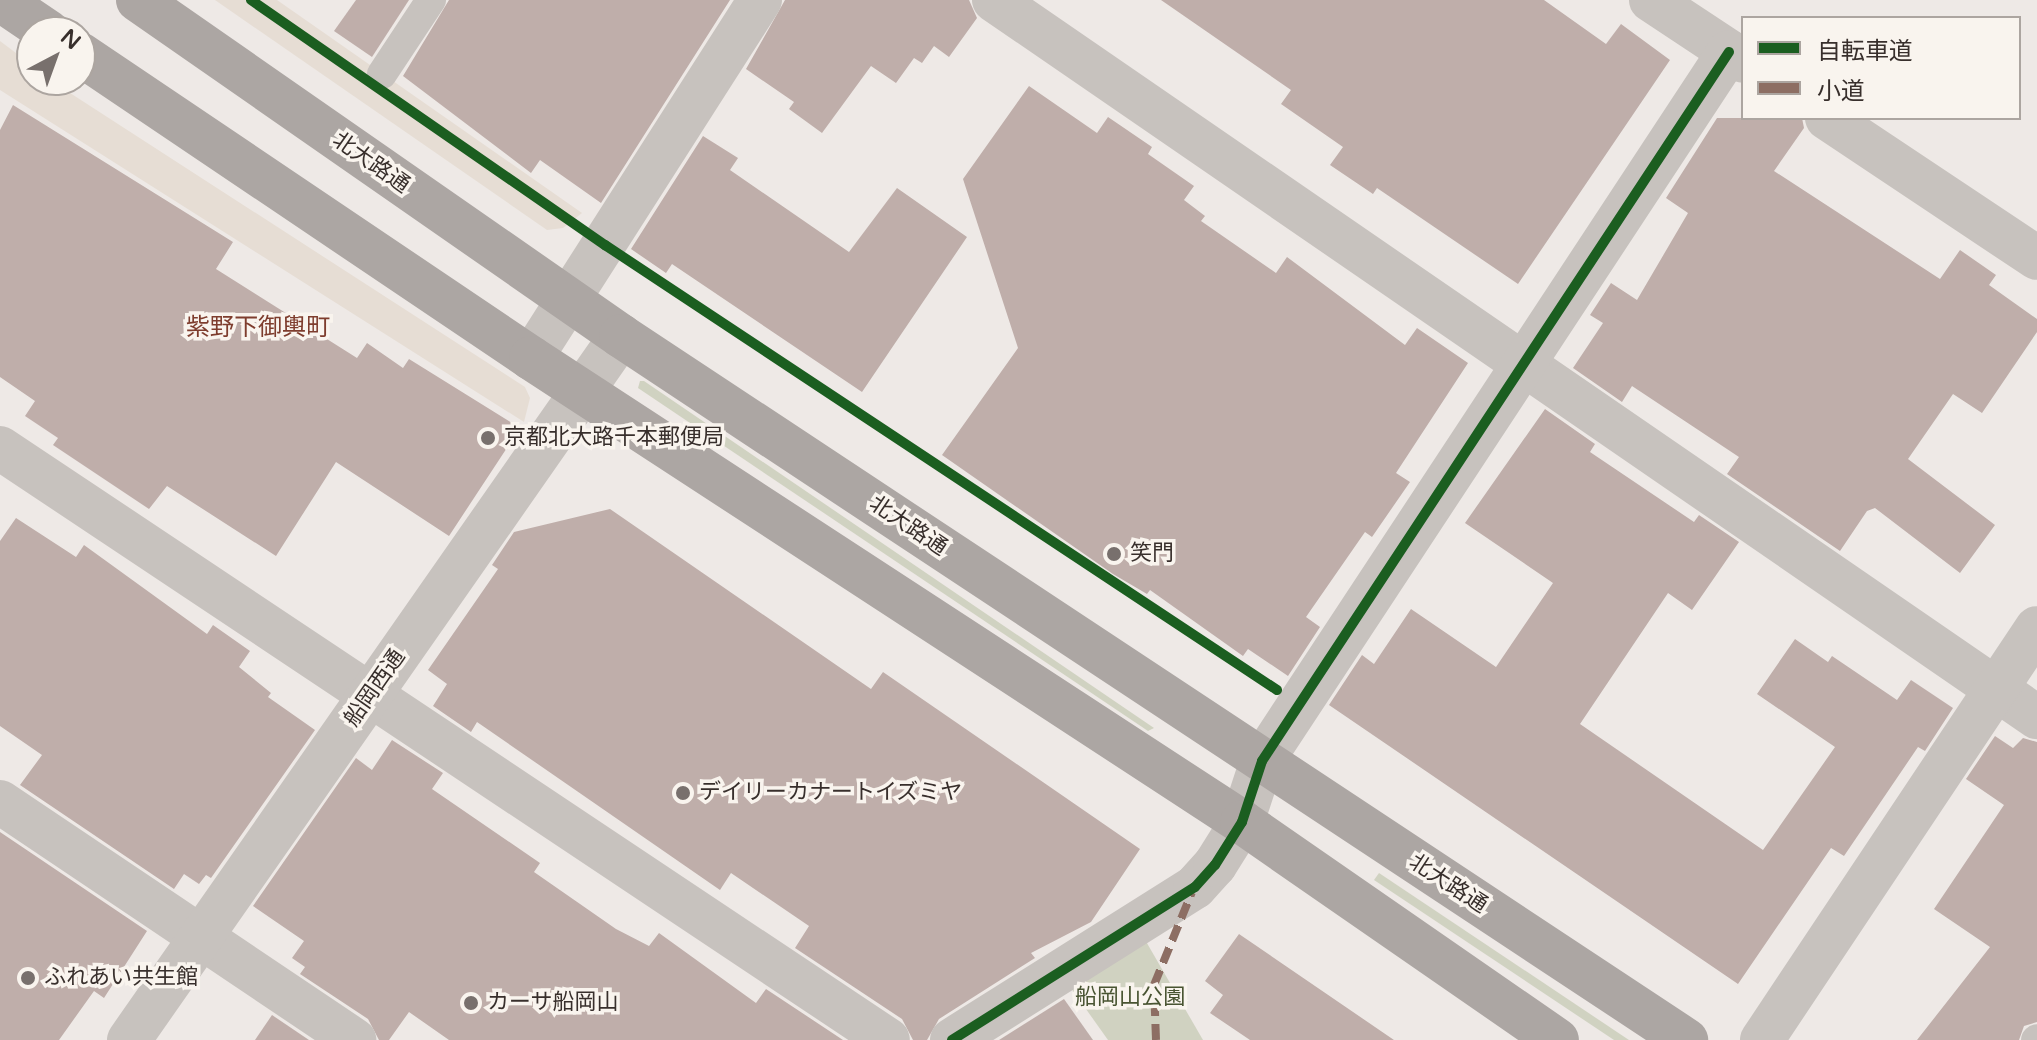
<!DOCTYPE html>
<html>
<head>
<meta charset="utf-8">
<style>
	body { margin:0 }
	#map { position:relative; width:2037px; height:1040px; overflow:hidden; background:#eee9e6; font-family:"Varela Round","Noto Sans JP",sans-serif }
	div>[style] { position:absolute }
	.green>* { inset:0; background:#d0d2c1 }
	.plaza>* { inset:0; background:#e6ddd4 }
	.building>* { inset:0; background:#bfaeaa }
	.lane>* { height:30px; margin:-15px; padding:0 15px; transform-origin:15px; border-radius:15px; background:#c7c2be }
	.street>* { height:44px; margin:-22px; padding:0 22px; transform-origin:22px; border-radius:22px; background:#c7c2be }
	.primary>* { height:44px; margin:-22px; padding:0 22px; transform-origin:22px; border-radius:22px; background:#aca6a3 }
	.quiet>* { height:8px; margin-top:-4px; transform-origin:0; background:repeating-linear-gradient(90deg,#8d6e63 0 16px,transparent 0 24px) }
	.cycleway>* { height:10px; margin:-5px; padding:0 5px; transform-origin:5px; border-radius:5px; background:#1b5e20 }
	.dots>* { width:22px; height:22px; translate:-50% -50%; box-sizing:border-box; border:4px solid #f9f4ee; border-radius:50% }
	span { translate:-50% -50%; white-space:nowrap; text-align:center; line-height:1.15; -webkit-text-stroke:7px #f9f4ee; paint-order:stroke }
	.street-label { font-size:22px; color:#382f2c }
	.poi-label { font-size:22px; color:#382f2c }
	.left { translate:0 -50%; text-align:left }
	.park-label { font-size:22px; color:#495432 }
	.neighbourhood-label { font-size:24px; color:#7e3d2e }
	.legend { position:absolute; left:1741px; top:16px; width:280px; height:104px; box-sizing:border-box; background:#f9f4ee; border:2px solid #aca5a0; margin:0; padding:10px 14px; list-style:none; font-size:24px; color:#382f2c }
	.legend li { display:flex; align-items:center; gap:16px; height:40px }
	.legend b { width:40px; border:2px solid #aca5a0 }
	.north { position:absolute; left:16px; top:16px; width:80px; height:80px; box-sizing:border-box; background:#f9f4ee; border:2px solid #aca5a0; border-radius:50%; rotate:41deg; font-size:22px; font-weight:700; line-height:32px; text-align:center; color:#382f2c }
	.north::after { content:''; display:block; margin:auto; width:28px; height:36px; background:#78706d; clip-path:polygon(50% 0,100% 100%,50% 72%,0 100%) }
</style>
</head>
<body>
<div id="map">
	<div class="green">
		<div style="clip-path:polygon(640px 381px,644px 381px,1154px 728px,1148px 731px,638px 388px)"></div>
		<div style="clip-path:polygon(1379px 873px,1629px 1040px,1614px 1040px,1374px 880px)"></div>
		<div style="clip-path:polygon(1144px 938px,1203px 1040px,1108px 1040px,1071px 988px)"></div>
	</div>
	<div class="plaza">
		<div style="clip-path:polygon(215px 0,277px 0,582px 213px,563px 228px,547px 230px)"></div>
		<div style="clip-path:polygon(0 41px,32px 65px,32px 80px,50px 80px,525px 387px,530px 398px,524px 422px,0 90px)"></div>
	</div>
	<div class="building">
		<div style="clip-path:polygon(356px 0,409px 0,372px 57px,334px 31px)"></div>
		<div style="clip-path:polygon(449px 0,730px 0,601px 203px,540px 160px,531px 173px,403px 76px)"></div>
		<div style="clip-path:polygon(785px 0,969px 0,977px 18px,949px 57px,934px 46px,922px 63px,914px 58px,896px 83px,871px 66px,822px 133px,789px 109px,794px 102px,746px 69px)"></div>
		<div style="clip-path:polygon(1161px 0,1544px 0,1606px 44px,1621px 24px,1670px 60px,1518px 284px,1377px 188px,1373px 194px,1330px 165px,1343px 147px,1281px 104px,1291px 90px)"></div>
		<div style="clip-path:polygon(1029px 86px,1097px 133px,1108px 117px,1152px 147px,1148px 154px,1194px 186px,1184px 200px,1205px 216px,1201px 221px,1276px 273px,1287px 257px,1405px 345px,1417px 328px,1468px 363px,1396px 473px,1410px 482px,1372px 537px,1365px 532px,1306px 617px,1320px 627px,1288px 676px,1248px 649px,1243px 656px,1150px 590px,1147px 594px,1113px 574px,942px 455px,1018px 348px,963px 179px)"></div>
		<div style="clip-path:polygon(13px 105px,233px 242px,216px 269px,357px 358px,367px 343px,403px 368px,409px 359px,520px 428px,449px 536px,336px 462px,276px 556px,167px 486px,149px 509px,53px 445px,58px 438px,25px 416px,35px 401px,0 377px,0 130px)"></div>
		<div style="clip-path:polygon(1717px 118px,1802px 118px,1804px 128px,1774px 171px,1940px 279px,1960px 250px,1996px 275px,1989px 285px,2037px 319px,2037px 332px,1982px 413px,1953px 394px,1908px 459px,1995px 525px,1960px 573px,1875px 508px,1867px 511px,1840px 551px,1727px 474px,1739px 457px,1632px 386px,1622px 402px,1573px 368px,1603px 323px,1590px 315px,1611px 283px,1637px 300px,1688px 213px,1666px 198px)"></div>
		<div style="clip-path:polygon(703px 136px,738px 158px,730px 170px,849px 252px,897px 188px,967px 237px,862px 392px,672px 264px,666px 273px,631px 249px)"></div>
		<div style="clip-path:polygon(1545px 409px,1595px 444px,1590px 452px,1694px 522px,1699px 515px,1739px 542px,1692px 610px,1668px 593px,1580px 724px,1763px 850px,1835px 747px,1757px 694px,1795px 639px,1828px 662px,1832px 656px,1897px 700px,1911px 680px,1953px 708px,1925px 751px,1918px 747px,1844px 856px,1831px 848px,1738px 984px,1329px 705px,1362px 655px,1374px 664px,1411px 609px,1496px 667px,1553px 583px,1465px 523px)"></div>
		<div style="clip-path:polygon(610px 509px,871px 689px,883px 672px,1140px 849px,1091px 922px,1031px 953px,1035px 958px,939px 1019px,927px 1040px,913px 1040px,902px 1019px,795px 948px,809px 926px,731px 873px,720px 890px,477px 722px,471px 732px,433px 706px,447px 684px,428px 670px,498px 569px,492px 565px,514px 532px)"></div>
		<div style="clip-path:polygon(16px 518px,76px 557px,84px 545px,207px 634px,213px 625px,250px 651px,239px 667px,271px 693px,268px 697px,315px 730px,211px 878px,206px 875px,199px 884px,184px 874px,174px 889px,20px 785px,42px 755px,0 726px,0 541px)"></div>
		<div style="clip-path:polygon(1995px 736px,2013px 748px,2023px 738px,2037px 742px,2037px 1022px,2024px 1026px,2019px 1040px,1917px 1040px,1990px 947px,1934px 909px,2004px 805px,1966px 779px)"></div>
		<div style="clip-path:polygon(392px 740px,443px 773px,432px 789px,540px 863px,534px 872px,616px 929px,649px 946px,659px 933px,756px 1003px,766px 989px,843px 1040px,449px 1040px,409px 1012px,389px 1040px,379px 1040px,368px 1019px,300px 974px,305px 967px,292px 958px,304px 941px,253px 906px,356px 758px,372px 770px)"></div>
		<div style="clip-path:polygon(0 832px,147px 931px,104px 998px,94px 991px,59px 1040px,0 1040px)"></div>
		<div style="clip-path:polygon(1239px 934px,1394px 1040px,1250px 1040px,1210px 1013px,1223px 995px,1205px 981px)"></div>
		<div style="clip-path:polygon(1064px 999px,1093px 1040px,999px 1040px)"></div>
		<div style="clip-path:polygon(272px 1015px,309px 1040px,255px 1040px)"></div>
	</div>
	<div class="lane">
		<div style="left:382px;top:74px;width:89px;rotate:-56.5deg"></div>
		<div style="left:2036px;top:1040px;width:1px;rotate:-45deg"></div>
	</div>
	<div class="street">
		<div style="left:994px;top:0;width:1266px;rotate:34.51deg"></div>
		<div style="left:1651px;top:0;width:110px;rotate:33.5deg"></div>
		<div style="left:1827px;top:118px;width:252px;rotate:33.7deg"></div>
		<div style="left:531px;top:358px;width:425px;rotate:-57.4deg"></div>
		<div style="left:0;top:448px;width:1067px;rotate:33.69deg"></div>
		<div style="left:0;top:802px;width:427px;rotate:33.9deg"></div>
		<div style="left:129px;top:1040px;width:859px;rotate:-55.05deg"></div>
		<div style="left:952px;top:1040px;width:287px;rotate:-32.2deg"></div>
		<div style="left:1195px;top:887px;width:30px;rotate:-48deg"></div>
		<div style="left:1215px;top:865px;width:51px;rotate:-57.9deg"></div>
		<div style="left:1242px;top:822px;width:64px;rotate:-71.8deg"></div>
		<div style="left:1262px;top:761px;width:849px;rotate:-56.63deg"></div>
		<div style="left:1762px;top:1040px;width:495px;rotate:-56.3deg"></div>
	</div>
	<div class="primary">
		<div style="left:1px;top:0;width:57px;rotate:34.2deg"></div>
		<div style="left:138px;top:0;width:588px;rotate:34.82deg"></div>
		<div style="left:621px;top:336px;width:1277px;rotate:33.47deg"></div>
		<div style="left:80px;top:54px;width:544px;rotate:33.98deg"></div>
		<div style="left:531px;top:358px;width:849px;rotate:33.13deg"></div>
		<div style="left:1242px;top:822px;width:383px;rotate:34.7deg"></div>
	</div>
	<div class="quiet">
		<div style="left:1156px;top:1040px;width:55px;rotate:-92.1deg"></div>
		<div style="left:1154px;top:985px;width:100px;rotate:-67.8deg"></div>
	</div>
	<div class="cycleway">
		<div style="left:251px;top:0;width:431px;rotate:34.7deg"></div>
		<div style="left:605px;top:245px;width:806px;rotate:33.51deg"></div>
		<div style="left:952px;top:1040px;width:287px;rotate:-32.2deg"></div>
		<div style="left:1195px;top:887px;width:30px;rotate:-48deg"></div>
		<div style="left:1215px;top:865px;width:51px;rotate:-57.9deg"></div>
		<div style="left:1242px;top:822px;width:64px;rotate:-71.8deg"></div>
		<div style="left:1262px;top:761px;width:849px;rotate:-56.63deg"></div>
	</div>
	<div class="dots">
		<div style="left:488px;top:438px;background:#78706d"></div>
		<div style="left:1114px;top:554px;background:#78706d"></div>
		<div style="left:683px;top:793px;background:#78706d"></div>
		<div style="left:28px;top:978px;background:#78706d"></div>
		<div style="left:471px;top:1003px;background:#78706d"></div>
	</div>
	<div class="street-label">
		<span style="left:371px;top:163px;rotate:35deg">北大路通</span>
		<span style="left:908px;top:526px;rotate:34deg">北大路通</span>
		<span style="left:375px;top:688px;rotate:-55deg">船岡西通</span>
		<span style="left:1448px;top:884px;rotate:33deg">北大路通</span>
	</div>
	<div class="poi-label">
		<span class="left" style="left:504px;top:438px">京都北大路千本郵便局</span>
		<span class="left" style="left:1130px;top:554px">笑門</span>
		<span class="left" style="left:699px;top:793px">デイリーカナートイズミヤ</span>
		<span class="left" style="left:44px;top:978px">ふれあい共生館</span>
		<span class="left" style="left:487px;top:1003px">カーサ船岡山</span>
	</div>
	<div class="park-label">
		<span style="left:1130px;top:998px">船岡山公園</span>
	</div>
	<div class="neighbourhood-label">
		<span style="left:258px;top:328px">紫野下御輿町</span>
	</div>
	<ul class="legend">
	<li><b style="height:10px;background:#1b5e20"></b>自転車道</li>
	<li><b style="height:10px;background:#8d6e63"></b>小道</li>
	</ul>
	<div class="north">N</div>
</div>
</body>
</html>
